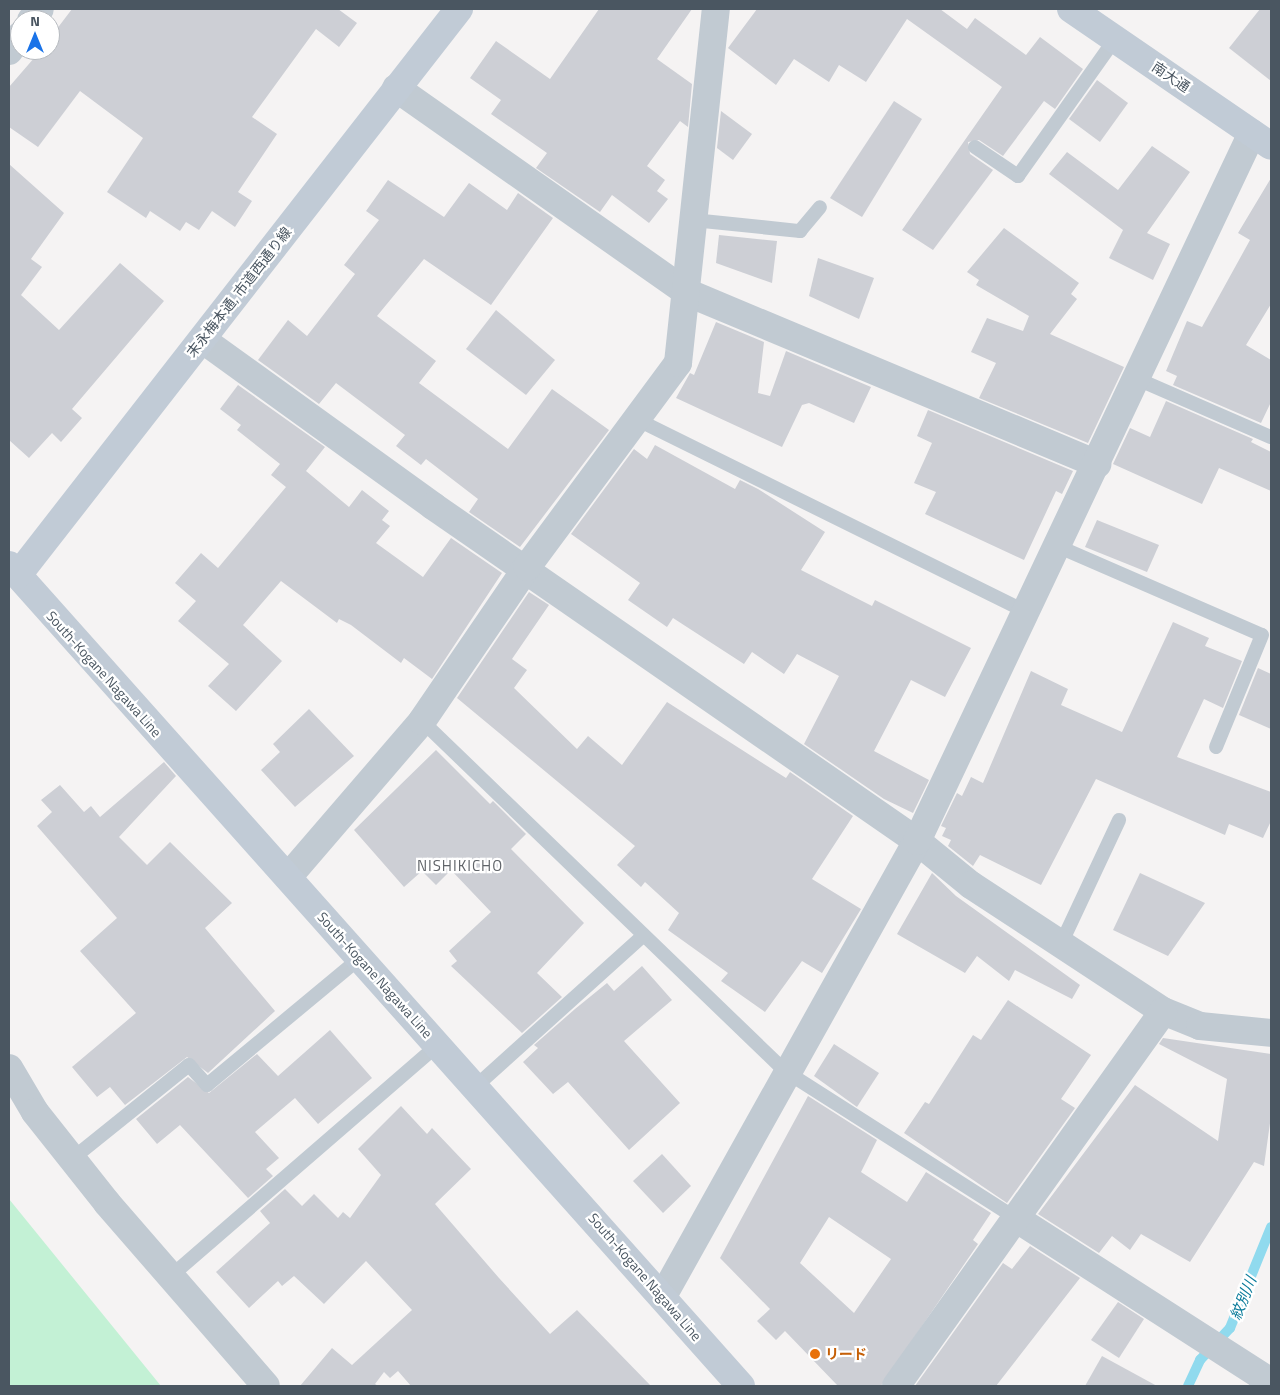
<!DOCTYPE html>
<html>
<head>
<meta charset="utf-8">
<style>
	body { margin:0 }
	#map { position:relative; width:1280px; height:1395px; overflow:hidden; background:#f5f3f3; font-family:"Titillium Web","Noto Sans JP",sans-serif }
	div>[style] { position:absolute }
	.green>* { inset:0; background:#c3f1d5 }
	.stream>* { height:10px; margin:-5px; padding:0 5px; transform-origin:5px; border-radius:5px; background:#90daee }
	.building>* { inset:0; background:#cdcfd5 }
	.lane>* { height:14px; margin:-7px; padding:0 7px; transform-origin:7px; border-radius:7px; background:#c1cad2 }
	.street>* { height:28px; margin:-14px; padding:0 14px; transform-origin:14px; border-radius:14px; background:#c1cad2 }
	.secondary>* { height:28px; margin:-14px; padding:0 14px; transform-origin:14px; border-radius:14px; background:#c1cbd6 }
	.dots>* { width:14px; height:14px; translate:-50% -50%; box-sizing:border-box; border:2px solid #fff; border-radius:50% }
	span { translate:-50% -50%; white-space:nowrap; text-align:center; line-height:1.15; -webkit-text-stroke:4.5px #fff; paint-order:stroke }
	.street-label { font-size:14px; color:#4a5661 }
	.food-label { font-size:14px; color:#c56008; font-weight:700 }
	.left { translate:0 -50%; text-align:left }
	.neighbourhood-label { font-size:15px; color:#5f6368; letter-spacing:1px }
	.water-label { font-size:15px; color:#0c7c9b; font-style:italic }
	.frame { position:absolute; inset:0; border:10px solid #4a5661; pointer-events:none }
	.north { position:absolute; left:10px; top:10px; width:50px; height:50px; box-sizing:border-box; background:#fff; border:1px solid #b7bbc0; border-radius:50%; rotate:0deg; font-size:14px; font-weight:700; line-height:20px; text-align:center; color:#4a5661 }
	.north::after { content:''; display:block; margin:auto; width:18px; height:22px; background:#1a73e8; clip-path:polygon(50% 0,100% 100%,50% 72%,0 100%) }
</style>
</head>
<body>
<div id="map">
	<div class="green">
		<div style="clip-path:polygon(9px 1199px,161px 1386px,9px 1386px)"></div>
	</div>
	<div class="stream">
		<div style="left:1188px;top:1386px;width:29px;rotate:-65deg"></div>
		<div style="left:1200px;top:1360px;width:44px;rotate:-46.8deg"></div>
		<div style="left:1230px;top:1328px;width:109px;rotate:-67.9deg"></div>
	</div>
	<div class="building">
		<div style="clip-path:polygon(72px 9px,338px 9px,357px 23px,339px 47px,316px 29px,252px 117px,277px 134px,238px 192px,252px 201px,235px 227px,212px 211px,199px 230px,186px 222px,180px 231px,150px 211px,146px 218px,107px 192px,143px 138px,80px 91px,38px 147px,9px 127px,9px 87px,41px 50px,50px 50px,50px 38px)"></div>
		<div style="clip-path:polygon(599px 9px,692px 9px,657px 59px,692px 84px,688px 127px,680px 121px,647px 166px,665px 180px,657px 191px,668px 199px,649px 223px,612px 195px,600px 212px,536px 168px,547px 153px,491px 114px,501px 100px,470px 78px,496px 41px,550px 79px)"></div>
		<div style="clip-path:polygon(757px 9px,940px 9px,967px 29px,975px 18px,1026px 55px,1040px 37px,1083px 69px,1055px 109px,1044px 101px,1003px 156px,979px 140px,968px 142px,970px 154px,993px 170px,933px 250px,902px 230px,1002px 87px,907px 19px,866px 82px,839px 65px,829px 82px,794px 59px,776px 85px,728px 48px)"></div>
		<div style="clip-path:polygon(1260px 9px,1271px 9px,1271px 81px,1229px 48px)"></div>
		<div style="clip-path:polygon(1097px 80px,1128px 103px,1100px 142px,1069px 119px)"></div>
		<div style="clip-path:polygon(894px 101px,922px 119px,862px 217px,830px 198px)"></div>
		<div style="clip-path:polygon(721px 111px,752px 134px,733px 160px,717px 148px)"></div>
		<div style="clip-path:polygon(1152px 146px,1190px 172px,1147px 233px,1170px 244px,1153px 280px,1109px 258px,1123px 230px,1049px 174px,1067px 152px,1118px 190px)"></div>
		<div style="clip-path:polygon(9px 164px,64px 213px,31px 259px,42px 267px,21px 295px,59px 330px,120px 263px,164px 301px,72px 409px,82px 418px,61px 442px,52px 433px,29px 458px,9px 440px)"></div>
		<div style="clip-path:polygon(1271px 178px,1271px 304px,1246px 345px,1271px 360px,1271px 402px,1261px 423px,1173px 385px,1177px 376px,1166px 371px,1187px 321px,1202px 327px,1250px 240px,1238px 233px)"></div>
		<div style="clip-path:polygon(388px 180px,444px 217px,469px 183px,507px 210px,518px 193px,553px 218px,491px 305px,424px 259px,377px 316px,436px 361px,419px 383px,508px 449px,552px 389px,609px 430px,520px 547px,469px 512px,478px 499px,426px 459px,421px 465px,396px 446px,405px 435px,336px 383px,319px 404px,258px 360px,288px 320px,307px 336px,355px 274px,344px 265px,379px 220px,366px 211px)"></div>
		<div style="clip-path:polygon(1004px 228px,1079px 283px,1071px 294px,1077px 299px,1050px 334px,1124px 367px,1088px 443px,979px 398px,996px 363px,971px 352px,987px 318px,1023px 331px,1029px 316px,976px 285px,979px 280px,967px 272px)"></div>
		<div style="clip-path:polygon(719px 235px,777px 241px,772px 283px,716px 263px)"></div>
		<div style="clip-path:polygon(818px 258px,874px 278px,859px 319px,809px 296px)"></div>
		<div style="clip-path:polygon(496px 310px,555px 360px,526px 395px,466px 349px)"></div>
		<div style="clip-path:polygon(716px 322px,764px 342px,758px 393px,770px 396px,786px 351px,871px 387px,854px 423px,809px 403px,802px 405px,782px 447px,676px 398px,690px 373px,694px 375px)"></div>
		<div style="clip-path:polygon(238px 385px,325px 447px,306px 471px,349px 507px,362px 490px,389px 511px,382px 520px,390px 526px,376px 543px,423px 577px,451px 538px,502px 573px,432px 679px,404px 658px,401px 663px,351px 625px,339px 619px,337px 623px,281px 581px,243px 625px,282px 661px,236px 711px,208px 686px,229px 664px,178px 621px,196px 601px,175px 583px,201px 553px,218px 568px,286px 487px,271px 475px,280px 464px,237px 430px,241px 425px,220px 409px)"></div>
		<div style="clip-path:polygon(1166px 401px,1253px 439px,1251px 442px,1271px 452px,1271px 491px,1219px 468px,1202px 504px,1113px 464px,1130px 428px,1150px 437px)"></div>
		<div style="clip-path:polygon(928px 410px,1073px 471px,1062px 494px,1056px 491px,1024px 560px,925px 514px,936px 492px,914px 483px,932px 443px,917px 436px)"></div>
		<div style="clip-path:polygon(655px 445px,735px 489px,740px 480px,758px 489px,825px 532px,801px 570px,872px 606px,875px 600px,971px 648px,945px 697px,911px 680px,874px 751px,929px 780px,913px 813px,884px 799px,804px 744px,839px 676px,797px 654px,784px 674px,752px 652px,744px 664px,673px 618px,667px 627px,628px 600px,640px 583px,571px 534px,634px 449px,647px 459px)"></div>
		<div style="clip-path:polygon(1097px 520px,1159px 545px,1147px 572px,1085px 547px)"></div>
		<div style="clip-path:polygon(529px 592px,549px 605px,512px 659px,527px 670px,514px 688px,577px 749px,588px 736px,622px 765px,667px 702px,786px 778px,790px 772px,853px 816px,812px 879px,861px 909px,822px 973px,802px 961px,765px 1012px,721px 981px,728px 973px,668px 930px,679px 913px,645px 882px,641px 887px,617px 865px,635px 846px,457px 698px)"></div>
		<div style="clip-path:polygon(1173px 622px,1209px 638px,1205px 646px,1242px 661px,1223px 708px,1204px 699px,1177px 757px,1271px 792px,1271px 821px,1263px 838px,1229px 824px,1225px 835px,1096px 779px,1041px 885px,980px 855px,973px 866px,948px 846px,951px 840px,942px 836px,946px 828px,941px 826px,957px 793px,962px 796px,971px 777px,983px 783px,1031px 671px,1068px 689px,1061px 705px,1122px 732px)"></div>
		<div style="clip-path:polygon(1258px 668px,1271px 674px,1271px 729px,1239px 715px)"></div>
		<div style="clip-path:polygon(309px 709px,354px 756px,295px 807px,261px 770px,280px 752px,273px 744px)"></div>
		<div style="clip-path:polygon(436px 750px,490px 804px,493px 801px,526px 834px,511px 849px,584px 923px,537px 973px,562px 997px,522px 1033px,451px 966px,457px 961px,449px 951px,491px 912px,451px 870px,436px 885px,422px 871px,404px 887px,354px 830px)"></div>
		<div style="clip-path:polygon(164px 762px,176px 776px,119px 837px,147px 865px,170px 842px,232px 903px,205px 928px,275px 1011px,208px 1073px,187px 1057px,125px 1105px,110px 1087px,97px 1097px,72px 1067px,136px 1013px,80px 951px,117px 918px,37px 826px,52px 812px,41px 800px,60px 785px,84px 812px,91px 806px,100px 817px)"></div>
		<div style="clip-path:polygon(932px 873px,956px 896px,1080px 985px,1072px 999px,1015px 970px,1009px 981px,977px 956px,965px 973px,897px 934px)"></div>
		<div style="clip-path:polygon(1140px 873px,1205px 903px,1168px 956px,1113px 930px)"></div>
		<div style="clip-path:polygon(642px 966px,672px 1000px,624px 1041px,680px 1103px,629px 1150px,568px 1082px,553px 1094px,523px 1062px,538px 1048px,534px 1045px,575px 1009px,607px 983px,614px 991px)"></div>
		<div style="clip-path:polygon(1008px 1000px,1091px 1055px,1061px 1099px,1075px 1108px,1007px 1203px,904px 1133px,925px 1102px,929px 1104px,973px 1035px,981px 1040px)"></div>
		<div style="clip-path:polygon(330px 1030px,372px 1078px,318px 1124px,295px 1098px,255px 1132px,279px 1158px,266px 1169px,273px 1176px,248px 1198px,180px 1125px,157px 1144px,136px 1119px,188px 1077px,209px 1093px,257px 1054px,278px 1076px)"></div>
		<div style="clip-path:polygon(1163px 1038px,1271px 1054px,1271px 1116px,1264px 1166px,1254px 1162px,1190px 1262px,1141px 1234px,1130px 1250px,1112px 1236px,1099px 1253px,1038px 1214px,1135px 1085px,1218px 1141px,1227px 1079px,1159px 1044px)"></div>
		<div style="clip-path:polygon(834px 1044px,879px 1073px,857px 1107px,814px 1076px)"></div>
		<div style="clip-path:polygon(evenodd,808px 1096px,877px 1140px,861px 1172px,907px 1202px,926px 1172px,991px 1213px,973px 1240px,978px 1244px,881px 1386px,838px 1386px,785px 1331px,776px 1340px,757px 1321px,770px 1309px,720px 1258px,808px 1096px,829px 1217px,891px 1259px,854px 1313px,800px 1263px,829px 1217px)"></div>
		<div style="clip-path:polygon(401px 1106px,427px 1134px,432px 1128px,471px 1169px,435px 1204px,499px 1278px,550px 1334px,577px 1310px,651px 1386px,411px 1386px,398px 1371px,390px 1378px,384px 1372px,375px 1384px,378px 1386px,300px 1386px,332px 1348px,352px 1365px,412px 1310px,366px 1261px,324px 1304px,294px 1276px,282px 1286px,278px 1281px,249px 1308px,216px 1272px,270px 1223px,260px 1211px,285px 1189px,302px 1206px,314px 1194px,338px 1218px,343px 1212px,350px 1218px,381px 1175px,358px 1149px)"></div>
		<div style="clip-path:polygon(662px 1154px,691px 1186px,663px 1213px,633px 1181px)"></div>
		<div style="clip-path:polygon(1030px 1246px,1080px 1278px,996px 1386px,915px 1386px,1003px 1263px,1012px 1269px)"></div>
		<div style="clip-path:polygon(1118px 1302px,1144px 1319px,1119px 1358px,1091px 1340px)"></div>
		<div style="clip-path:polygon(1102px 1356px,1157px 1386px,1085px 1386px)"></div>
	</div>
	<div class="lane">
		<div style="left:975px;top:147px;width:52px;rotate:34deg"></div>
		<div style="left:1018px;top:176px;width:168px;rotate:-54.7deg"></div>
		<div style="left:693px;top:220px;width:108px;rotate:5.9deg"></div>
		<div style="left:800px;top:231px;width:31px;rotate:-50deg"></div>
		<div style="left:1135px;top:378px;width:148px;rotate:23.5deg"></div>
		<div style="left:636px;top:419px;width:435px;rotate:26.3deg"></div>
		<div style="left:1057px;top:546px;width:223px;rotate:23.5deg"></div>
		<div style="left:1262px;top:635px;width:121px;rotate:112.3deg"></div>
		<div style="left:422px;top:721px;width:504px;rotate:43.96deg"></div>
		<div style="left:785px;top:1071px;width:275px;rotate:32.5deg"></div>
		<div style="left:1061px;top:944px;width:137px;rotate:-64.9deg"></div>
		<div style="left:475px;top:1087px;width:227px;rotate:-42deg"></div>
		<div style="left:72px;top:1159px;width:150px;rotate:-38.8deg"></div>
		<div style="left:189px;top:1065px;width:27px;rotate:48deg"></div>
		<div style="left:207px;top:1085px;width:199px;rotate:-39.7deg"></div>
		<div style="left:171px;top:1276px;width:353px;rotate:-40.9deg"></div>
	</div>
	<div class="street">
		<div style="left:31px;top:20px;width:14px;rotate:-51deg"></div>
		<div style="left:9px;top:51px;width:19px;rotate:-54deg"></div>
		<div style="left:396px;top:88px;width:355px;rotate:35.1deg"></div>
		<div style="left:686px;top:292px;width:446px;rotate:22.7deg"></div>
		<div style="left:203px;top:340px;width:284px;rotate:35.8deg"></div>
		<div style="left:433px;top:506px;width:589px;rotate:34.69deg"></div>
		<div style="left:917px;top:841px;width:70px;rotate:39.2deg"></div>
		<div style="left:971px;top:885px;width:230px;rotate:33.3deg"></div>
		<div style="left:1163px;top:1011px;width:40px;rotate:22deg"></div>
		<div style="left:1200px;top:1026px;width:71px;rotate:5.6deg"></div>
		<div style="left:288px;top:877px;width:206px;rotate:-49.3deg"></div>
		<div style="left:422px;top:721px;width:186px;rotate:-55.7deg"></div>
		<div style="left:527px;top:567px;width:254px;rotate:-53.5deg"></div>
		<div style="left:678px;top:363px;width:356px;rotate:-83.9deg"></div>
		<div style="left:9px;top:1068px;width:51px;rotate:59.4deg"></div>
		<div style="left:35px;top:1112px;width:116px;rotate:51.6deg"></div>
		<div style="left:107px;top:1203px;width:242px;rotate:49deg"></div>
		<div style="left:1017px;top:1219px;width:302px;rotate:32.7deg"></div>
		<div style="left:663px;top:1296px;width:521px;rotate:-60.83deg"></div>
		<div style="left:917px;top:841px;width:783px;rotate:-64.68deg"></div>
		<div style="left:896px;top:1386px;width:460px;rotate:-54.5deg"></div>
	</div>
	<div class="secondary">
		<div style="left:1071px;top:9px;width:242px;rotate:34.4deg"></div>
		<div style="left:9px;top:565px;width:1100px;rotate:48.28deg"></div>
		<div style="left:18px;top:575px;width:718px;rotate:-52.08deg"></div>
	</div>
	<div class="dots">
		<div style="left:815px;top:1354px;background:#e8710a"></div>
	</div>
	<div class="street-label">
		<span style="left:1171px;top:77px;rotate:34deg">南大通</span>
		<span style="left:239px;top:292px;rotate:-52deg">末永梅本通, 市道西通り線</span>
		<span style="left:104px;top:674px;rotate:48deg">South-Kogane Nagawa Line</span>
		<span style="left:375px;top:975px;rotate:48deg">South-Kogane Nagawa Line</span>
		<span style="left:645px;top:1277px;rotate:49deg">South-Kogane Nagawa Line</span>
	</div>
	<div class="food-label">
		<span class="left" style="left:825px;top:1354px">リード</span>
	</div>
	<div class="neighbourhood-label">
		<span style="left:460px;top:866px">NISHIKICHO</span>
	</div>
	<div class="water-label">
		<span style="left:1243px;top:1298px;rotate:-68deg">紋別川</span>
	</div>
	<div class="frame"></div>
	<div class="north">N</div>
</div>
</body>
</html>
